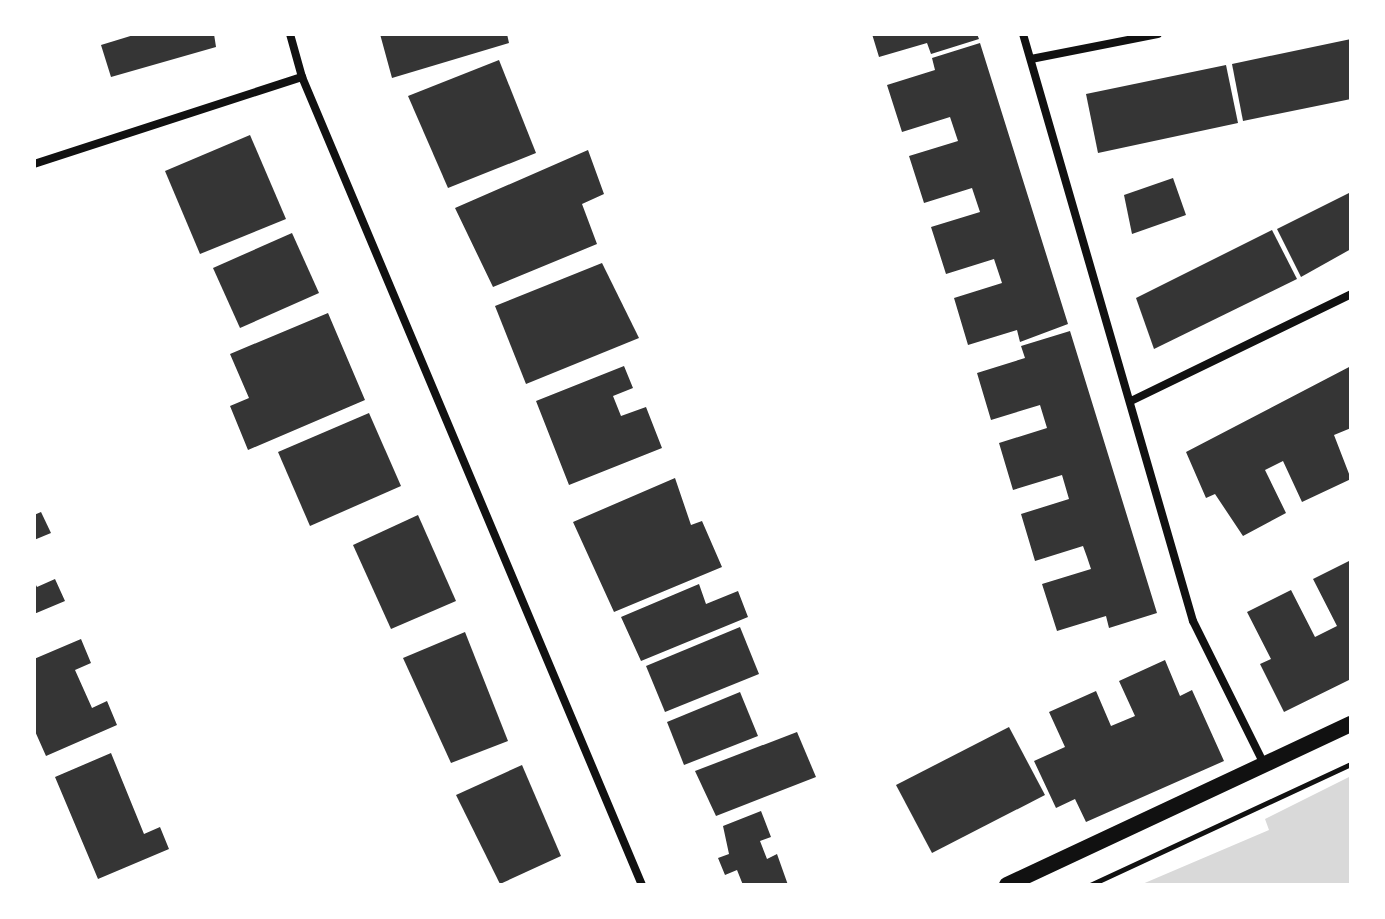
<!DOCTYPE html>
<html>
<head>
<meta charset="utf-8">
<style>
	body { margin:0 }
	#map { position:relative; width:1385px; height:919px; overflow:hidden; background:#fff; font-family:Cabin,sans-serif }
	div>[style] { position:absolute }
	.water>* { inset:0; background:#d9d9d9 }
	.building>* { inset:0; background:#353535 }
	.path>* { height:5px; margin:-2.5px; padding:0 2.5px; transform-origin:2.5px; border-radius:2.5px; background:#111 }
	.minor>* { height:8px; margin:-4px; padding:0 4px; transform-origin:4px; border-radius:4px; background:#111 }
	.secondary>* { height:16px; margin:-8px; padding:0 8px; transform-origin:8px; border-radius:8px; background:#111 }
	span { translate:-50% -50%; white-space:nowrap; text-align:center; line-height:1.15; -webkit-text-stroke:8px #fff; paint-order:stroke }
	.frame { position:absolute; inset:0; border:36px solid #fff; pointer-events:none }
</style>
</head>
<body>
<div id="map">
	<div class="water">
		<div style="clip-path:polygon(1351px 776px,1351px 885px,1140px 885px,1269px 830px,1265px 819px)"></div>
	</div>
	<div class="building">
		<div style="clip-path:polygon(137px 34px,214px 34px,216px 47px,111px 77px,101px 45px)"></div>
		<div style="clip-path:polygon(380px 34px,507px 34px,509px 43px,392px 78px)"></div>
		<div style="clip-path:polygon(872px 34px,977px 34px,979px 39px,931px 54px,927px 43px,879px 57px)"></div>
		<div style="clip-path:polygon(1351px 39px,1351px 99px,1243px 121px,1232px 64px)"></div>
		<div style="clip-path:polygon(980px 43px,1068px 324px,1020px 342px,1017px 330px,968px 345px,954px 298px,1002px 283px,994px 259px,946px 274px,931px 227px,980px 212px,972px 188px,924px 203px,909px 156px,958px 141px,950px 117px,902px 132px,887px 85px,935px 70px,932px 58px)"></div>
		<div style="clip-path:polygon(499px 60px,536px 153px,448px 188px,408px 96px)"></div>
		<div style="clip-path:polygon(1226px 65px,1238px 123px,1098px 153px,1086px 94px)"></div>
		<div style="clip-path:polygon(250px 135px,286px 219px,200px 254px,165px 171px)"></div>
		<div style="clip-path:polygon(588px 150px,604px 194px,582px 204px,597px 244px,493px 287px,455px 208px)"></div>
		<div style="clip-path:polygon(1173px 178px,1186px 215px,1132px 234px,1124px 195px)"></div>
		<div style="clip-path:polygon(1351px 192px,1351px 249px,1301px 277px,1277px 229px)"></div>
		<div style="clip-path:polygon(1272px 230px,1297px 279px,1154px 349px,1136px 298px)"></div>
		<div style="clip-path:polygon(292px 233px,319px 293px,240px 328px,213px 268px)"></div>
		<div style="clip-path:polygon(602px 263px,639px 338px,526px 384px,495px 306px)"></div>
		<div style="clip-path:polygon(328px 313px,365px 400px,248px 450px,230px 406px,249px 398px,230px 354px)"></div>
		<div style="clip-path:polygon(1070px 331px,1157px 613px,1109px 628px,1106px 616px,1057px 631px,1042px 584px,1091px 569px,1087px 557px,1083px 546px,1035px 561px,1021px 514px,1069px 499px,1062px 475px,1013px 490px,999px 443px,1047px 428px,1040px 405px,991px 420px,977px 373px,1025px 358px,1021px 346px)"></div>
		<div style="clip-path:polygon(624px 366px,633px 388px,613px 396px,621px 416px,646px 407px,662px 448px,569px 485px,536px 401px)"></div>
		<div style="clip-path:polygon(1351px 366px,1351px 428px,1334px 435px,1351px 479px,1302px 502px,1283px 461px,1265px 470px,1286px 513px,1243px 536px,1215px 494px,1206px 498px,1186px 452px)"></div>
		<div style="clip-path:polygon(369px 413px,401px 486px,310px 526px,278px 452px)"></div>
		<div style="clip-path:polygon(675px 478px,691px 525px,702px 521px,722px 567px,614px 612px,573px 522px)"></div>
		<div style="clip-path:polygon(41px 512px,51px 533px,34px 540px,34px 515px)"></div>
		<div style="clip-path:polygon(418px 515px,456px 601px,391px 629px,353px 545px)"></div>
		<div style="clip-path:polygon(1351px 560px,1351px 679px,1284px 712px,1260px 664px,1271px 659px,1247px 612px,1291px 590px,1315px 637px,1337px 626px,1313px 579px)"></div>
		<div style="clip-path:polygon(55px 579px,65px 601px,34px 614px,34px 581px,37px 587px)"></div>
		<div style="clip-path:polygon(699px 584px,706px 604px,738px 591px,748px 617px,641px 661px,621px 617px)"></div>
		<div style="clip-path:polygon(740px 627px,759px 674px,665px 712px,646px 666px)"></div>
		<div style="clip-path:polygon(465px 632px,508px 741px,451px 763px,403px 658px)"></div>
		<div style="clip-path:polygon(81px 639px,91px 663px,75px 670px,92px 708px,107px 701px,117px 725px,46px 756px,34px 729px,34px 659px)"></div>
		<div style="clip-path:polygon(1165px 660px,1180px 696px,1192px 690px,1224px 761px,1086px 822px,1075px 799px,1056px 808px,1034px 761px,1065px 747px,1049px 712px,1096px 691px,1111px 726px,1135px 716px,1119px 681px)"></div>
		<div style="clip-path:polygon(740px 692px,758px 736px,684px 765px,667px 722px)"></div>
		<div style="clip-path:polygon(1009px 727px,1045px 795px,932px 853px,896px 785px)"></div>
		<div style="clip-path:polygon(797px 732px,816px 777px,716px 816px,695px 771px)"></div>
		<div style="clip-path:polygon(111px 753px,144px 834px,160px 827px,169px 849px,98px 879px,55px 777px)"></div>
		<div style="clip-path:polygon(522px 765px,561px 856px,500px 884px,456px 795px)"></div>
		<div style="clip-path:polygon(761px 811px,771px 837px,760px 841px,767px 859px,777px 854px,788px 885px,743px 885px,737px 870px,725px 875px,718px 858px,729px 854px,723px 826px)"></div>
	</div>
	<div class="path">
		<div style="left:1090px;top:885px;width:288px;rotate:-24.9deg"></div>
	</div>
	<div class="minor">
		<div style="left:290px;top:34px;width:45px;rotate:74.4deg"></div>
		<div style="left:302px;top:77px;width:877px;rotate:67.18deg"></div>
		<div style="left:1023px;top:34px;width:611px;rotate:73.85deg"></div>
		<div style="left:1193px;top:621px;width:160px;rotate:63.6deg"></div>
		<div style="left:1031px;top:59px;width:129px;rotate:-11.1deg"></div>
		<div style="left:34px;top:164px;width:282px;rotate:-18deg"></div>
		<div style="left:1133px;top:400px;width:242px;rotate:-25.9deg"></div>
	</div>
	<div class="secondary">
		<div style="left:1007px;top:885px;width:380px;rotate:-25.1deg"></div>
	</div>
	<div class="frame"></div>
</div>
</body>
</html>
